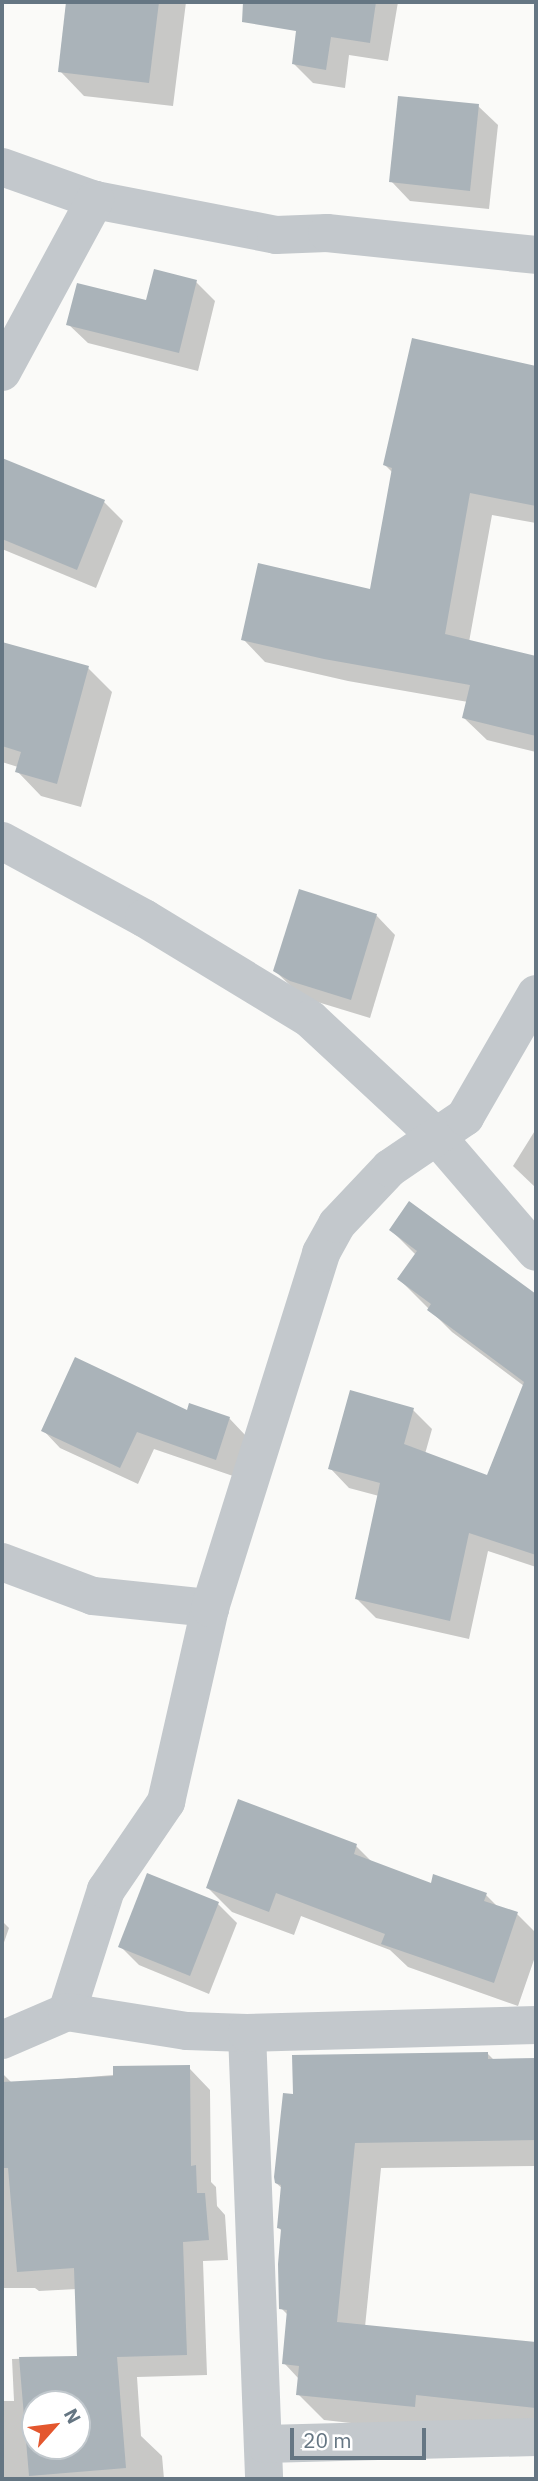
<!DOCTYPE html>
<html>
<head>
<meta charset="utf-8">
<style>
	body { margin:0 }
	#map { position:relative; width:538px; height:2481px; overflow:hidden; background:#fafaf8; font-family:"IBM Plex Sans",sans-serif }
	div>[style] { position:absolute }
	.shadow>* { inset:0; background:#0003 }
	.building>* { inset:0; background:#aab3b9 }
	.minor>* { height:38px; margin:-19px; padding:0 19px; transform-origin:19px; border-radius:19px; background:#c3c8cc }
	span { translate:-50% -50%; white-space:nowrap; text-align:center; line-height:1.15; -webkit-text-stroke:7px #fff; paint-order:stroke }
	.frame { position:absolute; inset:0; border:4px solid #657683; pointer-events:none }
	.north { position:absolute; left:21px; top:2390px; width:70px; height:70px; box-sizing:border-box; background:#fff; border:2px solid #c1c8cd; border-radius:50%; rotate:62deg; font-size:19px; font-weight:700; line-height:28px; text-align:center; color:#657683 }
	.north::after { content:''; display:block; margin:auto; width:24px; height:32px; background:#e4572e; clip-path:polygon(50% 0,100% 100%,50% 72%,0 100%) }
	.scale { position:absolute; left:290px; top:2428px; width:136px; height:32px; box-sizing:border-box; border:4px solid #657683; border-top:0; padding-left:9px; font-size:21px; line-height:24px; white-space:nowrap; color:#657683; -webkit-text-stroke:5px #fff; paint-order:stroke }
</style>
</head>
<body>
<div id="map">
	<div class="shadow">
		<div style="clip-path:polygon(68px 2px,186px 2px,173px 106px,84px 96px,60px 71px)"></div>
		<div style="clip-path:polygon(302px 2px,398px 2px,388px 61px,349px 55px,345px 88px,313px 83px,293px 63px)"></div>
		<div style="clip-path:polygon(478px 106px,498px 125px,489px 209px,410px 201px,391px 181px)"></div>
		<div style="clip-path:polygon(196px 282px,215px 301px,198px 371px,88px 343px,68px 324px,148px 302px)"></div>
		<div style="clip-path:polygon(413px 340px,536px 368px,536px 523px,492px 515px,469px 642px,536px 658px,536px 752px,487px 740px,464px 718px,468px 702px,348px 681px,265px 662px,243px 639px,372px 591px,393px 473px,385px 465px)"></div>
		<div style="clip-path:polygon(2px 459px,104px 502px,123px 521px,96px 588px,2px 549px)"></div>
		<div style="clip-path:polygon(2px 644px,88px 668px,112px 692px,81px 807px,41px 796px,17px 771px,18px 767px,2px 762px)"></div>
		<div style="clip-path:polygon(376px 915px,395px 935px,370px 1018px,311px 1000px,295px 990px,275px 971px)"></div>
		<div style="clip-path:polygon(536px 1129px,536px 1188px,513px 1166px)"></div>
		<div style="clip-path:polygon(409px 1203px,536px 1296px,536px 1395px,452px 1332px,399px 1279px,416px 1255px,391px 1230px)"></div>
		<div style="clip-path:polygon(413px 1410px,432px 1429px,425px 1454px,488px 1477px,493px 1466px,536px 1481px,536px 1567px,488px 1551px,469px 1639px,376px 1618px,357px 1599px,379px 1496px,349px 1488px,330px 1468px)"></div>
		<div style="clip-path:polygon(188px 1412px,229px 1418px,246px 1436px,233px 1476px,154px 1449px,138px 1484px,60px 1448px,43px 1430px)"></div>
		<div style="clip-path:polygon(356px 1846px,374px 1864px,432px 1885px,486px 1895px,498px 1907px,517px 1914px,536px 1933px,536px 1954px,518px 2006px,408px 1967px,390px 1950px,301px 1916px,294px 1935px,232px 1912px,208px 1888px)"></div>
		<div style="clip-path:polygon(218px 1904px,237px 1923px,209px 1994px,139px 1965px,120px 1946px)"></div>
		<div style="clip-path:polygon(2px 1921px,9px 1928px,2px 1948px)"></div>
		<div style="clip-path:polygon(487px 2053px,494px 2060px,536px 2059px,536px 2166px,381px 2168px,365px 2327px,536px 2344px,536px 2431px,441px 2433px,324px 2420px,298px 2394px,299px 2379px,284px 2363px,288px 2315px,281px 2308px,282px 2231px,279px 2228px,283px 2189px,276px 2183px,295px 2096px)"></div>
		<div style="clip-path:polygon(evenodd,190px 2069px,210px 2090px,211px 2182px,216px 2187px,217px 2206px,225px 2215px,228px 2260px,203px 2261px,207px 2375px,137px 2377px,141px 2436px,162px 2456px,164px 2479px,2px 2479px,2px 2401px,14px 2401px,12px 2359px,79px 2357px,77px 2289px,39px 2291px,35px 2288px,2px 2288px,2px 2073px,12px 2083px,190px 2069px,35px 2404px,77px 2404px,77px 2446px,35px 2446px,35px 2404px)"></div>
	</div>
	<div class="building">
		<div style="clip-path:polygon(66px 2px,159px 2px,149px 83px,58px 72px)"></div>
		<div style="clip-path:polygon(243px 2px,376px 2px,370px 43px,331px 37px,326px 70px,292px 64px,296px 31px,242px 22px)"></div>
		<div style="clip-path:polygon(398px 96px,479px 104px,470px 191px,389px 182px)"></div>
		<div style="clip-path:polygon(154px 269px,197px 280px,179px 353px,66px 325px,77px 283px,146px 300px)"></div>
		<div style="clip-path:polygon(412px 338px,536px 366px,536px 506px,470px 493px,445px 634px,536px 656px,536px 736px,462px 718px,470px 685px,324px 659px,241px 640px,258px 563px,370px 589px,392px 468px,383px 465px)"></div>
		<div style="clip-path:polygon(2px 458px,105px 500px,77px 570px,2px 539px)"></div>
		<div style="clip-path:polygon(2px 642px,89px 666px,57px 784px,15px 772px,21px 752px,2px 746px)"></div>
		<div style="clip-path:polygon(299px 889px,377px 914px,351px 1000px,290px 981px,273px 971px)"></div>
		<div style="clip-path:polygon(409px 1201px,536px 1294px,536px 1555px,469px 1533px,450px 1621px,355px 1599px,380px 1483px,328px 1469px,350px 1390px,414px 1408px,404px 1444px,487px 1475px,524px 1382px,427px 1310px,431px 1304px,397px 1279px,417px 1251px,389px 1230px)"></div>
		<div style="clip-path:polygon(75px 1357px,187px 1410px,189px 1403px,230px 1417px,216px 1460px,137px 1432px,120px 1468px,41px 1431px)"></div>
		<div style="clip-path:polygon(238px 1799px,357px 1844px,354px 1854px,431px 1883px,433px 1874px,487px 1893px,484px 1901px,518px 1912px,494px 1983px,381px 1944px,385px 1934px,276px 1893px,269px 1912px,206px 1888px)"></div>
		<div style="clip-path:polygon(147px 1873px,219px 1902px,190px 1976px,118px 1947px)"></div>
		<div style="clip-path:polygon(488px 2052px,488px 2059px,536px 2058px,536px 2140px,355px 2143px,337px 2322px,536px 2342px,536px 2408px,416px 2395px,415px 2407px,296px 2395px,299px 2366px,282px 2364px,287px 2310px,279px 2309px,278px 2264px,281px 2229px,277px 2228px,281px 2185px,275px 2183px,274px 2177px,283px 2093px,293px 2094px,292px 2055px)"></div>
		<div style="clip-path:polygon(evenodd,190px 2065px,191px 2166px,196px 2165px,197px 2193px,205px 2193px,209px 2240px,183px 2242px,187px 2355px,117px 2357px,126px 2468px,29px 2476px,19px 2357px,77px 2356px,74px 2268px,17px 2272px,8px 2168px,2px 2168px,2px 2082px,113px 2076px,113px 2066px,190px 2065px,35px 2404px,77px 2404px,77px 2446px,35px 2446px,35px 2404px)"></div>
	</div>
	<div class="minor">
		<div style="left:2px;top:167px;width:99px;rotate:19.5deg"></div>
		<div style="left:95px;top:200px;width:184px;rotate:10.9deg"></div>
		<div style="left:276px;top:235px;width:51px;rotate:-2.2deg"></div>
		<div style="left:327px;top:233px;width:210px;rotate:6deg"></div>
		<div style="left:2px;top:372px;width:196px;rotate:-61.6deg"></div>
		<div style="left:2px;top:841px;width:162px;rotate:28.5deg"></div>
		<div style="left:144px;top:918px;width:194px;rotate:31.3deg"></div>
		<div style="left:310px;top:1019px;width:175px;rotate:42.9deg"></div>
		<div style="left:438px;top:1138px;width:150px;rotate:49.3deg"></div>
		<div style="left:2px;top:1562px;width:97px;rotate:20.5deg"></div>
		<div style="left:93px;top:1596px;width:118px;rotate:5.9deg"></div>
		<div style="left:67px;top:2012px;width:128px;rotate:-72.3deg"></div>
		<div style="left:106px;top:1890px;width:107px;rotate:-55.7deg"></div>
		<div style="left:166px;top:1802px;width:199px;rotate:-77.2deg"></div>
		<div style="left:210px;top:1608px;width:372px;rotate:-72.6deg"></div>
		<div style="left:321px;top:1253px;width:33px;rotate:-61deg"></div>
		<div style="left:337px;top:1224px;width:77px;rotate:-46.6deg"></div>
		<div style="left:390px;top:1168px;width:91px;rotate:-34.2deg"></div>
		<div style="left:465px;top:1117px;width:142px;rotate:-60deg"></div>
		<div style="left:247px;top:2033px;width:446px;rotate:87.8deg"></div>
		<div style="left:2px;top:2040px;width:71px;rotate:-23.3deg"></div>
		<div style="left:67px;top:2012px;width:121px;rotate:9deg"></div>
		<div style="left:187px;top:2031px;width:60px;rotate:1.9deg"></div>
		<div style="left:247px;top:2033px;width:289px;rotate:-1.6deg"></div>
		<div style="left:265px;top:2444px;width:271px;rotate:-1.5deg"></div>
	</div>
	<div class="frame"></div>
	<div class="north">N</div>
	<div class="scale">20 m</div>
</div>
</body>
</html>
